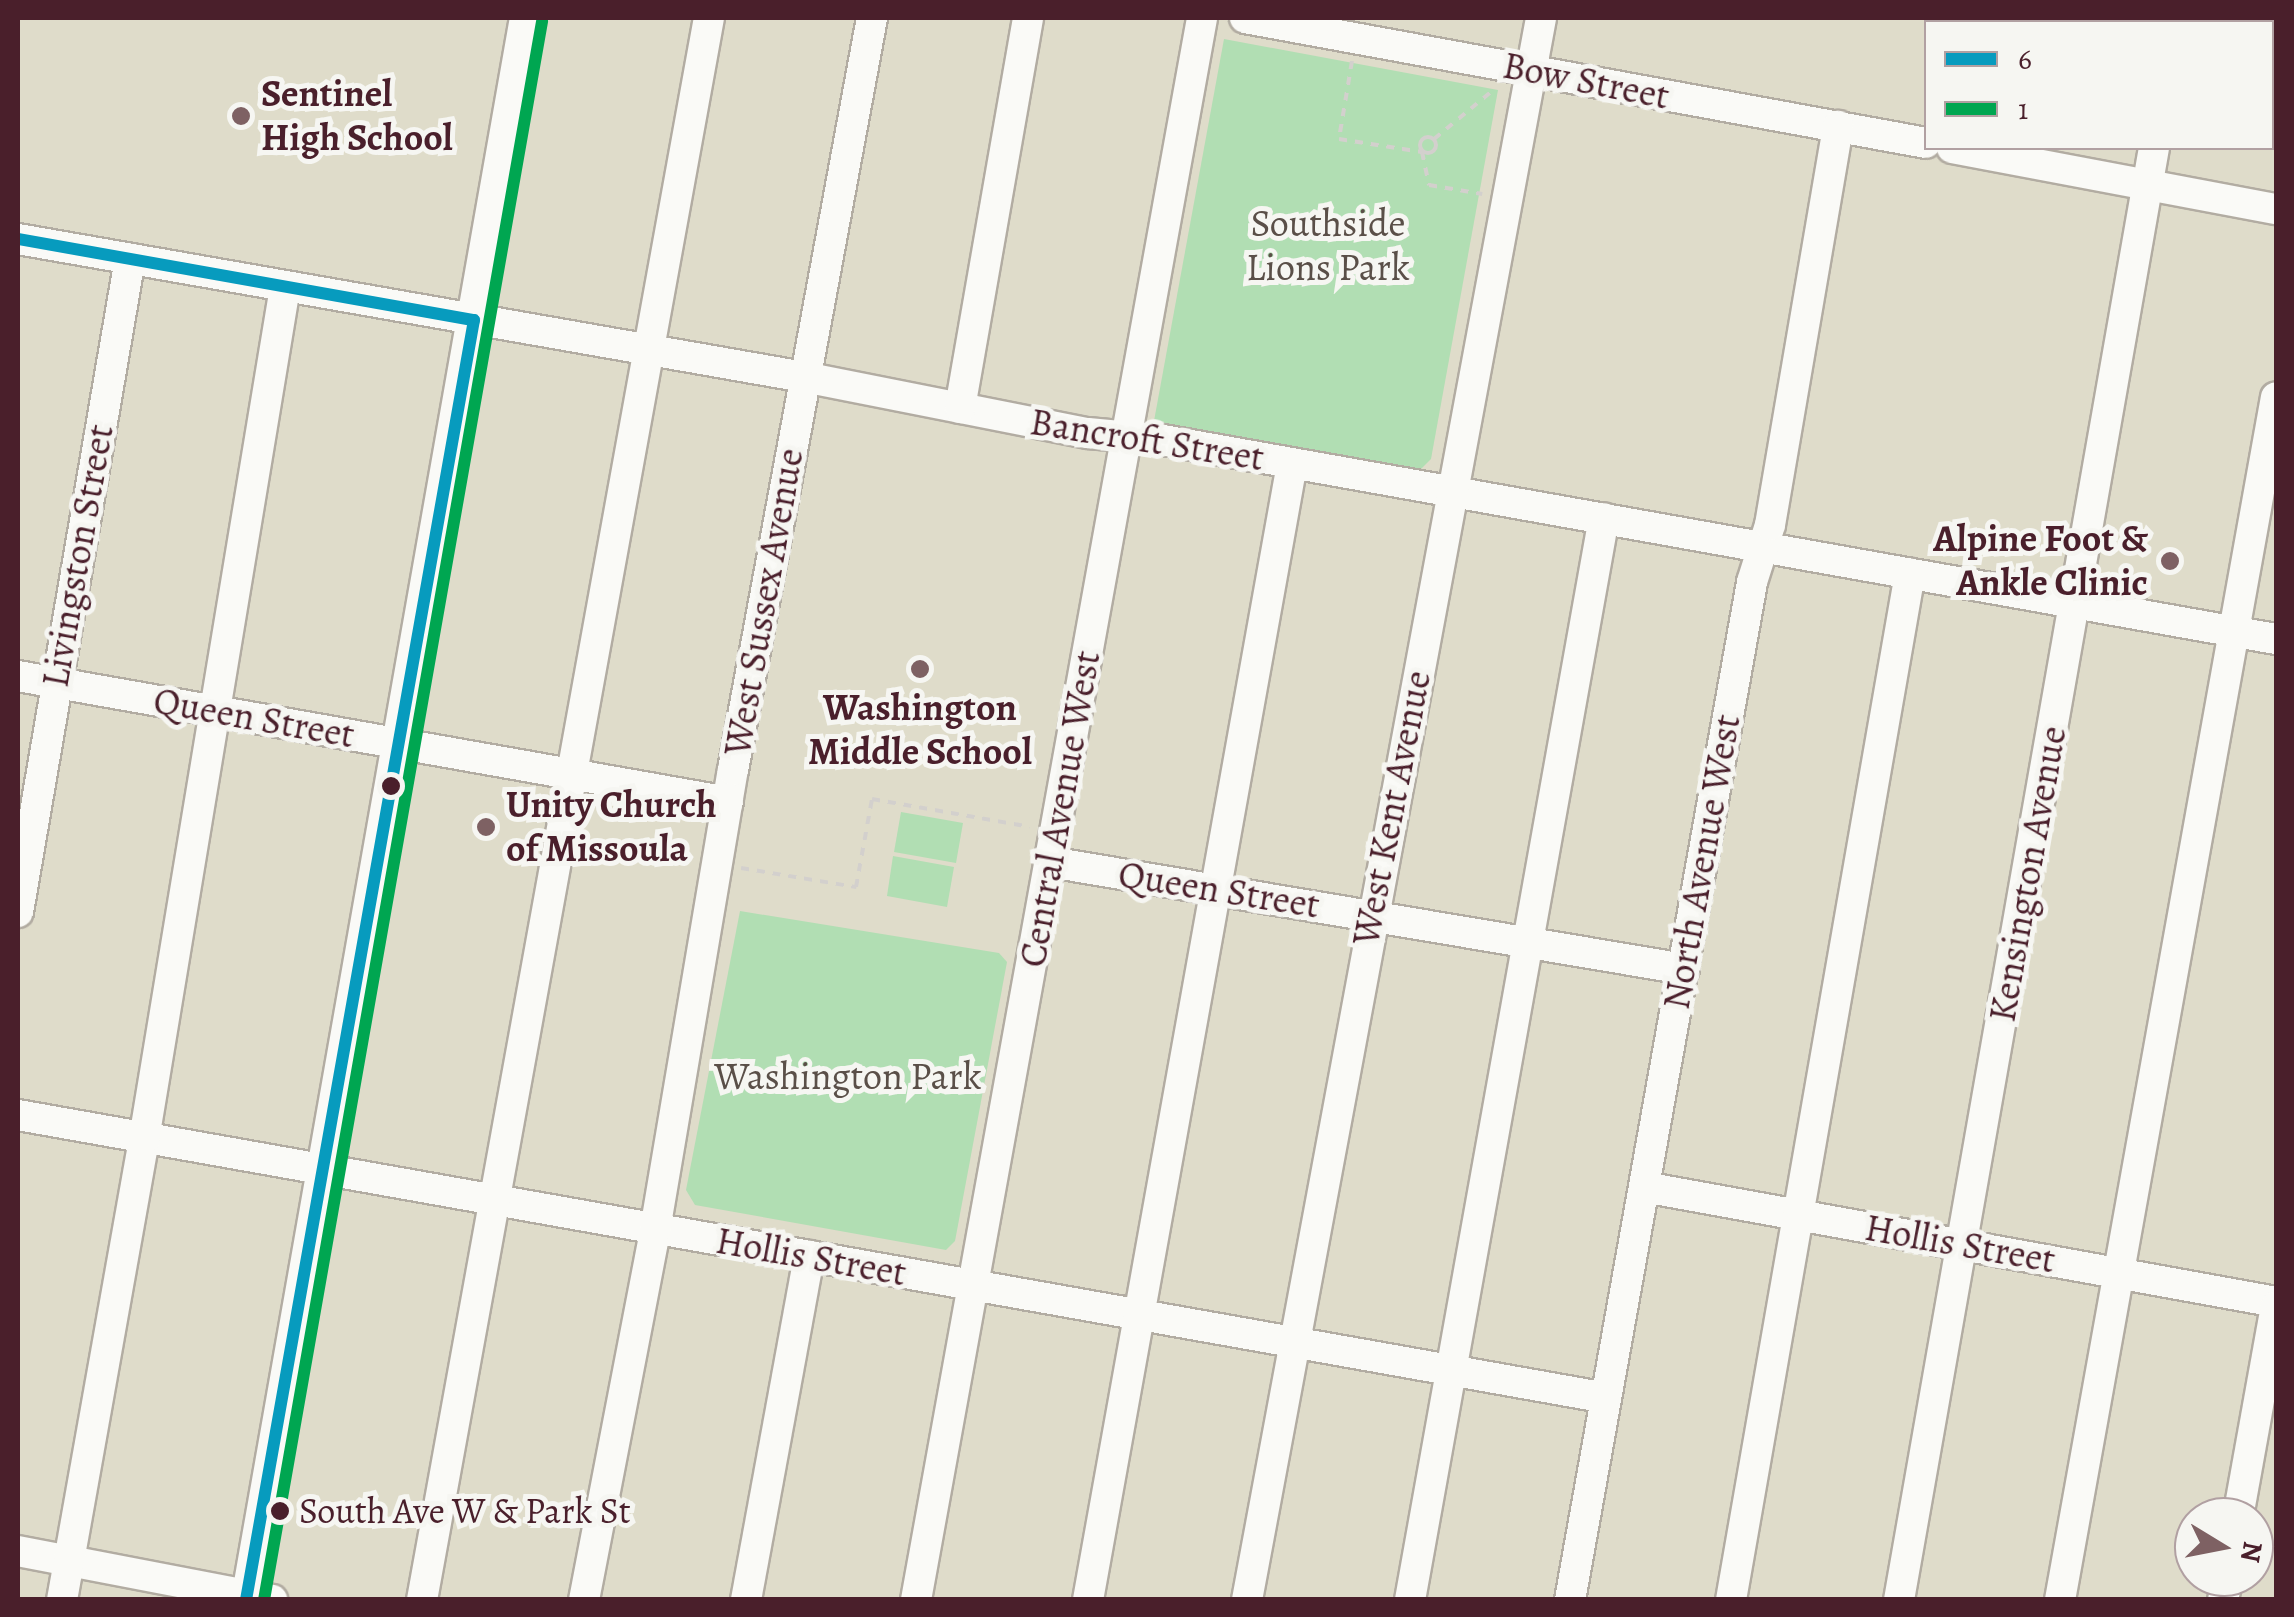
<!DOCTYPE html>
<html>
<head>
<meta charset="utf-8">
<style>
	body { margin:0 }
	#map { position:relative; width:2294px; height:1617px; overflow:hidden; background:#dfdcca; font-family:Alegreya,serif }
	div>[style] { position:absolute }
	.green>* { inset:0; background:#b1deb3 }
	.path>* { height:4px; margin-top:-2px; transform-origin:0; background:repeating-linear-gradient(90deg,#d3d0cd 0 8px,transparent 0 16px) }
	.path>.ring { margin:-2px; padding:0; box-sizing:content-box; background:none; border:4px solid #d3d0cd; border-radius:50% }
	.roads { filter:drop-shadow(2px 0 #b2aca2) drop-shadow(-2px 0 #b2aca2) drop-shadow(0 2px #b2aca2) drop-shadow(0 -2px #b2aca2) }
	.minor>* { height:30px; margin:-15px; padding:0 15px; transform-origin:15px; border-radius:15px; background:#fafaf7 }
	.bus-1>* { height:12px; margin:-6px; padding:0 6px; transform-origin:6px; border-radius:6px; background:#079bbe }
	.bus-2>* { height:12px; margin:-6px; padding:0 6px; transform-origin:6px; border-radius:6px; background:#00a651 }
	.dots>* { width:28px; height:28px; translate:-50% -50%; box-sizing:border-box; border:5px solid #f6f6f2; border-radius:50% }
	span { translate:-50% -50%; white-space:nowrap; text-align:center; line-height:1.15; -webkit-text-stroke:10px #f6f6f2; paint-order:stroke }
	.bus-label { font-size:36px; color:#4a1f2b }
	.left { translate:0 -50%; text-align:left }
	.street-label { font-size:38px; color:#4a1f2b }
	.poi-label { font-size:38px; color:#4a1f2b; font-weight:700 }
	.right { translate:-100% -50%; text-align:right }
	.park-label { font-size:38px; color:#5a4f48 }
	.frame { position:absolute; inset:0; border:20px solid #4a1f2b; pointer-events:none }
	.legend { position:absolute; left:1924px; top:20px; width:350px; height:130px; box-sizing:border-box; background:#f6f6f2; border:2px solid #b1a0a2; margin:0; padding:12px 18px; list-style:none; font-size:30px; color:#4a1f2b }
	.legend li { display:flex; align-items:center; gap:20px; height:50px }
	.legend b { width:50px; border:2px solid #b1a0a2 }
	.north { position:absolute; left:2174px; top:1497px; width:100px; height:100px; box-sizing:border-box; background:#f6f6f2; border:2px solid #b1a0a2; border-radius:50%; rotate:100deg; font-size:28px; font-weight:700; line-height:40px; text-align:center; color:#4a1f2b }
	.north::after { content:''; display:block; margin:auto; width:35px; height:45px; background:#7e6163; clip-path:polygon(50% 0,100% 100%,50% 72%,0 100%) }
</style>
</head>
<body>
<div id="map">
	<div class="green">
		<div style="clip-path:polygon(1224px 39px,1498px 90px,1431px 459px,1420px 470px,1154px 421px)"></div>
		<div style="clip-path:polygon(901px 812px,963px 823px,956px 863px,894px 852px)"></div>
		<div style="clip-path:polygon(893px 856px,954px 867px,947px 907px,887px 896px)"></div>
		<div style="clip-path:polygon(740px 911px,999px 953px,1007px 962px,955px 1241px,946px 1250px,695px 1205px,686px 1190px)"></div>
	</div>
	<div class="path">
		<div style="left:1352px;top:61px;width:79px;rotate:99.5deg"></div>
		<div style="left:1339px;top:139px;width:84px;rotate:8.9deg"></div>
		<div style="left:1422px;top:152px;width:34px;rotate:78deg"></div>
		<div style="left:1429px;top:185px;width:54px;rotate:9.6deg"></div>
		<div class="ring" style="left:1420px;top:137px;width:12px;height:12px"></div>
		<div style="left:1434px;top:139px;width:75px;rotate:-39.6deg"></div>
		<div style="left:741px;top:868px;width:117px;rotate:9.4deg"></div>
		<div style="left:856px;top:887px;width:89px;rotate:-79.7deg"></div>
		<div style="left:872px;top:799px;width:160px;rotate:10deg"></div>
	</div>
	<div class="roads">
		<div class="minor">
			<div style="left:1245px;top:18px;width:692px;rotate:10.4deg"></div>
			<div style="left:2174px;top:22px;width:4px;rotate:-90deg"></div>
			<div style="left:1952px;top:148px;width:330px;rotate:10.7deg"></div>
			<div style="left:18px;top:239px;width:798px;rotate:9.96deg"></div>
			<div style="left:804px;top:377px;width:289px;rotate:11.2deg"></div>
			<div style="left:1088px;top:433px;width:75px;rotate:5.3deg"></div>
			<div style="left:1163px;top:440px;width:1131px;rotate:10.14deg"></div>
			<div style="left:960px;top:408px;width:396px;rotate:-80.1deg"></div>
			<div style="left:18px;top:676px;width:721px;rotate:10.06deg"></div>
			<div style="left:1050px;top:862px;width:643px;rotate:9.58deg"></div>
			<div style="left:18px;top:912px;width:663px;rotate:-80.27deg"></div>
			<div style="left:18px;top:1115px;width:1613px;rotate:10.1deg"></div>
			<div style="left:1644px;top:1187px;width:642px;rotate:10.31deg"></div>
			<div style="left:2238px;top:1517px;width:214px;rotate:-79.8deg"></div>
			<div style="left:18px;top:1551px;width:259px;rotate:10.9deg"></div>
			<div style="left:62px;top:1600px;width:468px;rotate:-79.9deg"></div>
			<div style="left:144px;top:1139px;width:864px;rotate:-80.6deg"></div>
			<div style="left:246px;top:1600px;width:1606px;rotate:-80deg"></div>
			<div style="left:422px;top:1600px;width:1608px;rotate:-79.72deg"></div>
			<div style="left:584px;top:1600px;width:377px;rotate:-79.1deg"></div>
			<div style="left:655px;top:1230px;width:467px;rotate:-80.4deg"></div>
			<div style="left:733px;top:770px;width:765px;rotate:-79.53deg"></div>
			<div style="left:746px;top:1600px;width:350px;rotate:-79.6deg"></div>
			<div style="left:916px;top:1600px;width:1608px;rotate:-79.75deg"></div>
			<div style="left:1088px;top:1600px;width:1154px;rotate:-79.82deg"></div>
			<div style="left:1247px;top:1600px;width:1609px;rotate:-79.47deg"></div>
			<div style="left:1410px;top:1600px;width:1099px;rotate:-79.84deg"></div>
			<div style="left:1570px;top:1600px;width:1034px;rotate:-79.86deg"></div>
			<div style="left:1752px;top:582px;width:60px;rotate:-72.5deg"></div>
			<div style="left:1770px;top:525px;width:405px;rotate:-80.3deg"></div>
			<div style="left:1731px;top:1600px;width:1042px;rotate:-80.11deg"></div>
			<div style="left:1899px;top:1600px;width:1474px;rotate:-80.04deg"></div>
			<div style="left:2060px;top:1600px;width:1222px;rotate:-79.82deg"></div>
			<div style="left:2223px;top:1600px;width:24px;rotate:-78deg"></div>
		</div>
	</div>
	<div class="bus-1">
		<div style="left:18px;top:239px;width:463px;rotate:10.1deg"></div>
		<div style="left:474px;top:320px;width:1300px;rotate:100.1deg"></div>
	</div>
	<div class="bus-2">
		<div style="left:264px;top:1600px;width:1603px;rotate:-80.01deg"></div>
	</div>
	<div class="dots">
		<div style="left:241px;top:116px;background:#7e6163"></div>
		<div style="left:2170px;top:561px;background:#7e6163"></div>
		<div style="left:920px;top:669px;background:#7e6163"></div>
		<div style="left:391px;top:786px;background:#4a1f2b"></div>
		<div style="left:486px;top:827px;background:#7e6163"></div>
		<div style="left:280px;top:1511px;background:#4a1f2b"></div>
	</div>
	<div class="bus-label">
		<span class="left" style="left:299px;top:1511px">South Ave W &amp; Park St</span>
	</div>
	<div class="street-label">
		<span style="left:1586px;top:81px;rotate:11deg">Bow Street</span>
		<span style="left:1147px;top:440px;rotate:9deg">Bancroft Street</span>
		<span style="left:78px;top:556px;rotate:-80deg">Livingston Street</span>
		<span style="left:764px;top:602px;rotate:-80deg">West Sussex Avenue</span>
		<span style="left:254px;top:718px;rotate:10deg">Queen Street</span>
		<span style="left:1392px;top:808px;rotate:-79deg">West Kent Avenue</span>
		<span style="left:1060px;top:809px;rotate:-80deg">Central Avenue West</span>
		<span style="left:1702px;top:862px;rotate:-80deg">North Avenue West</span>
		<span style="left:2028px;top:874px;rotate:-80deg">Kensington Avenue</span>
		<span style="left:1219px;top:890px;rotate:9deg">Queen Street</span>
		<span style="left:1960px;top:1244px;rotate:10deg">Hollis Street</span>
		<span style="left:811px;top:1257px;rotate:10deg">Hollis Street</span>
	</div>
	<div class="poi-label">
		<span class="left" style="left:261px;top:116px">Sentinel<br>High School</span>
		<span class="right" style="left:2148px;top:561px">Alpine Foot &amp;<br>Ankle Clinic</span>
		<span style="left:920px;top:730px">Washington<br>Middle School</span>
		<span class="left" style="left:506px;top:827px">Unity Church<br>of Missoula</span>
	</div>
	<div class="park-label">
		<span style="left:1328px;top:246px">Southside<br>Lions Park</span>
		<span style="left:848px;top:1077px">Washington Park</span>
	</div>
	<div class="frame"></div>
	<ul class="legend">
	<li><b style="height:12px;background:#079bbe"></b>6</li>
	<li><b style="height:12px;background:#00a651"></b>1</li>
	</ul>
	<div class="north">N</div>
</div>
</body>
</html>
